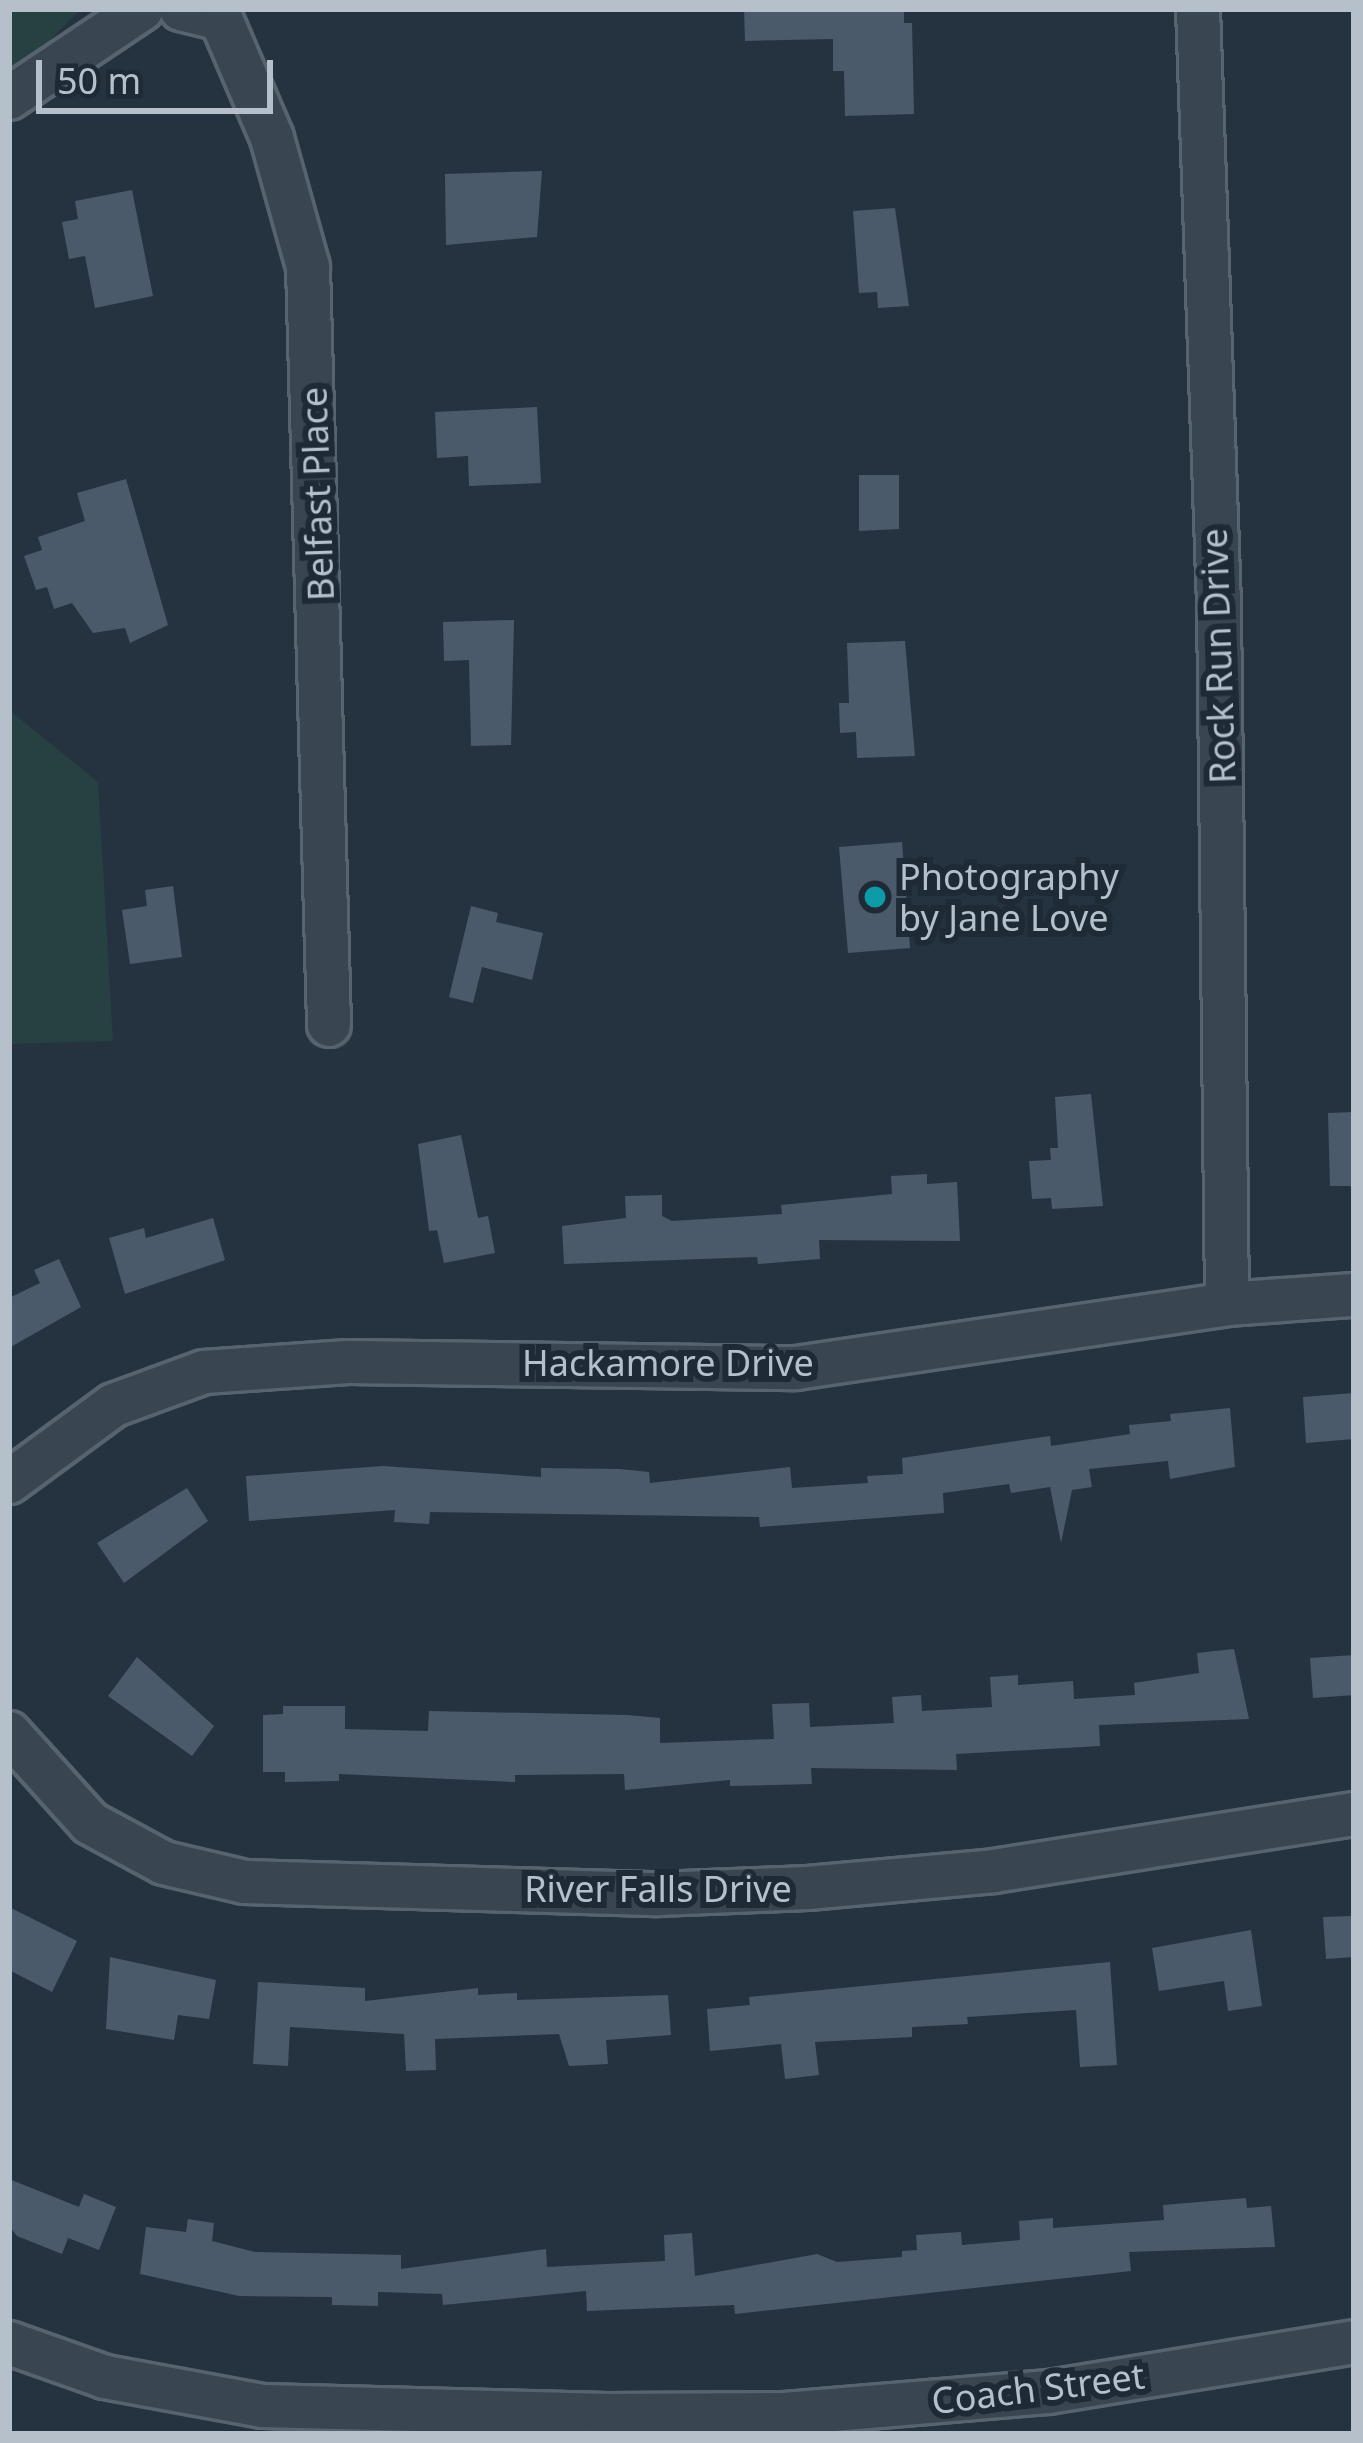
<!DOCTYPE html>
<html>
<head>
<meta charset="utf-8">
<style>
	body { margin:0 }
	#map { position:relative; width:1363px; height:2443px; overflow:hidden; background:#253341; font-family:"Noto Sans",sans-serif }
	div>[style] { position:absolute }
	.green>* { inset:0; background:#274142 }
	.building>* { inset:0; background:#4b5a6a }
	.roads { filter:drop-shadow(3px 0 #57636e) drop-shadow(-3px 0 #57636e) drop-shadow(0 3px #57636e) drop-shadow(0 -3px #57636e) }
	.minor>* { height:42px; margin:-21px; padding:0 21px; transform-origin:21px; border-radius:21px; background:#394551 }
	.dots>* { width:33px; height:33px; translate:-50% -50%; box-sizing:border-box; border:6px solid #1e2a36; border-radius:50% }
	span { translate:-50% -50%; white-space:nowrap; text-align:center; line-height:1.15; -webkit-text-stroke:12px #1e2a36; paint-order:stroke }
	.street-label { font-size:36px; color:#b6c0cb }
	.poi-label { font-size:36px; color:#b6c0cb }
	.left { translate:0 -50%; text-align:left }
	.frame { position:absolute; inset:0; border:12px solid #b6c0cb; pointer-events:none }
	.scale { position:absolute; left:36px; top:60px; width:237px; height:54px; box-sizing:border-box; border:6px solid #b6c0cb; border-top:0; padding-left:15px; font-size:36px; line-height:42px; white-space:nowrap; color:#b6c0cb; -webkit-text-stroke:9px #1e2a36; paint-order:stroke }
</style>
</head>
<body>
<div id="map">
	<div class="green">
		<div style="clip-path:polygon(9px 9px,81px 9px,9px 81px)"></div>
		<div style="clip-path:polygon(9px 710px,98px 782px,113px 1041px,9px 1044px)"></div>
	</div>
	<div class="building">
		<div style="clip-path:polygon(744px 9px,904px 9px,904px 23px,912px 23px,914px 114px,845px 116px,844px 71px,833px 71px,833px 39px,745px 41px)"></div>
		<div style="clip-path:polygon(542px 171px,537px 237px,446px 245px,445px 174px)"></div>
		<div style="clip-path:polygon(132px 190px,153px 296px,95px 308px,85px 256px,69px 259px,62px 222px,78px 219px,75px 201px)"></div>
		<div style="clip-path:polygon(895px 208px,909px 306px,878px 308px,877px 292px,859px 293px,853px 211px)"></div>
		<div style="clip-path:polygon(537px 407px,541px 483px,469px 486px,468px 456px,437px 458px,435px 412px)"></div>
		<div style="clip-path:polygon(859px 475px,899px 475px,899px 529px,859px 531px)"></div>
		<div style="clip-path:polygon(126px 479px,168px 625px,130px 643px,125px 628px,93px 633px,72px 603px,54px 609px,47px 587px,36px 590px,24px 556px,42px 550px,38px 537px,85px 521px,77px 493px)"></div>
		<div style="clip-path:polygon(514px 620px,511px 745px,471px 746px,469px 660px,444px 661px,443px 622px)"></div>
		<div style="clip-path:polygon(905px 641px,915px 756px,857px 758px,856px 732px,840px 733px,839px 703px,849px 703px,847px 643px)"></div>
		<div style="clip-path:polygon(902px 842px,910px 948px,848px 953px,839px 847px)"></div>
		<div style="clip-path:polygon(173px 886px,182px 957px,130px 964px,122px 910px,147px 906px,145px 890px)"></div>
		<div style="clip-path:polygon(471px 906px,498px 913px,496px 922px,543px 933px,532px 980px,482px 967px,473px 1003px,449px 997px)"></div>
		<div style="clip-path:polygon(1091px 1094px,1103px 1206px,1052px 1209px,1051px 1198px,1032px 1199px,1029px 1161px,1051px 1160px,1050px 1148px,1058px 1148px,1055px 1097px)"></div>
		<div style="clip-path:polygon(1354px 1112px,1354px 1186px,1330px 1186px,1328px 1113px)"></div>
		<div style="clip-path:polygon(461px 1135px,478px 1218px,488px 1216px,495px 1253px,444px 1263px,437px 1230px,429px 1231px,418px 1144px)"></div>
		<div style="clip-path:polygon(927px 1174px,927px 1184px,957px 1182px,960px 1241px,819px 1240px,820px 1259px,758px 1264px,757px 1257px,564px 1264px,562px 1226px,626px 1218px,625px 1196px,662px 1195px,662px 1216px,672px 1221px,782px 1214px,781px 1205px,892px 1194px,891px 1176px)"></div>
		<div style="clip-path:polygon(213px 1218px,225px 1260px,125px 1294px,109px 1238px,144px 1228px,146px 1238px)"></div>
		<div style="clip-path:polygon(59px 1259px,81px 1307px,9px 1348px,9px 1298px,40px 1283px,34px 1270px)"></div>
		<div style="clip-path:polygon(1354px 1393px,1354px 1439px,1306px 1443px,1303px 1397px)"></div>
		<div style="clip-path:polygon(1230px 1408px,1235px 1467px,1170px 1479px,1168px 1461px,1089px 1469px,1092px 1487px,1072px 1490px,1061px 1543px,1050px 1487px,1011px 1493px,1009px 1484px,943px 1493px,944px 1513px,760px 1527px,759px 1517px,430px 1512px,429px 1524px,394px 1522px,395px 1510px,249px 1521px,246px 1476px,383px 1466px,541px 1477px,541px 1468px,620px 1469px,649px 1472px,650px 1483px,790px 1467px,792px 1488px,868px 1483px,867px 1476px,903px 1474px,902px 1458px,1050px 1436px,1051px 1446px,1130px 1434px,1129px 1425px,1171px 1421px,1170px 1414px)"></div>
		<div style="clip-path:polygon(187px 1488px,208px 1521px,124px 1583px,97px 1543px)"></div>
		<div style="clip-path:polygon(1234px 1649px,1249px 1719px,1099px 1725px,1100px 1746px,956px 1754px,957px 1770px,811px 1768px,812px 1784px,730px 1786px,730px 1780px,625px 1790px,624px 1774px,515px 1775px,515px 1782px,339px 1774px,339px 1781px,285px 1782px,285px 1772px,263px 1772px,263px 1715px,283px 1714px,283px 1706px,345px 1706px,345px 1729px,428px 1731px,429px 1711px,627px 1715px,660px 1718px,660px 1743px,774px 1739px,772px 1704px,809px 1703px,810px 1727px,894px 1723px,892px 1697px,921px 1695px,922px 1711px,992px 1707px,990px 1677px,1018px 1675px,1018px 1685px,1073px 1681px,1074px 1699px,1135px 1695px,1134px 1683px,1199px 1673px,1197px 1653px)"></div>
		<div style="clip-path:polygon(1354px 1655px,1354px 1695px,1313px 1698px,1310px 1658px)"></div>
		<div style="clip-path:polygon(137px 1657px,214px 1726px,192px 1756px,108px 1696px)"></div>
		<div style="clip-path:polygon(9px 1907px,77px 1941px,52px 1992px,9px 1970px)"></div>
		<div style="clip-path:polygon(1354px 1916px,1354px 1957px,1326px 1959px,1323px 1917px)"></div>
		<div style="clip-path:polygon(1251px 1930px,1262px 2006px,1228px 2011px,1224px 1981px,1159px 1991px,1152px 1948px)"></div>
		<div style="clip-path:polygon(110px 1957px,216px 1980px,209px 2019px,178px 2015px,174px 2040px,106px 2029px)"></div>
		<div style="clip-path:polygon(1110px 1962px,1117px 2065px,1080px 2067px,1076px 2010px,967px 2017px,968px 2024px,912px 2027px,912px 2037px,815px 2042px,819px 2075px,785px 2079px,781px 2044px,710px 2051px,707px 2009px,750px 2005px,749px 1997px)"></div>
		<div style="clip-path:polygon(258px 1982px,365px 1988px,365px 2001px,478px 1988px,478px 1995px,517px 1993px,517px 2000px,668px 1995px,671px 2035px,606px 2040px,608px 2064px,569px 2066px,559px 2034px,435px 2039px,436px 2070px,406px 2071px,404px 2034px,290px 2027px,288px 2066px,253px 2064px)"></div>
		<div style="clip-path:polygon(9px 2179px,79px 2207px,84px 2194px,116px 2207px,99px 2250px,68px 2238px,62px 2254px,17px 2236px,9px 2226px)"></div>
		<div style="clip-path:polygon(1246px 2198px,1247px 2208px,1271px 2206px,1275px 2247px,1129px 2252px,1131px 2271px,735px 2314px,734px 2305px,587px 2311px,586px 2291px,443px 2305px,442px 2294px,378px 2292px,378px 2306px,332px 2305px,332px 2297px,239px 2296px,140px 2274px,146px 2227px,186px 2232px,188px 2219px,214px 2223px,212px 2241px,255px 2252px,401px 2255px,401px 2269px,546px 2249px,547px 2267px,665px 2261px,664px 2235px,692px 2233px,695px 2276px,817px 2254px,837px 2262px,902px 2257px,902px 2251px,917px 2250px,916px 2235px,961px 2232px,962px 2245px,1020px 2240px,1019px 2221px,1053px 2218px,1053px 2228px,1164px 2220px,1163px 2205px)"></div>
	</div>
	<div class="roads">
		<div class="minor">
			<div style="left:181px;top:9px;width:41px;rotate:14deg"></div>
			<div style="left:221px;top:19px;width:129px;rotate:66.8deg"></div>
			<div style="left:272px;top:138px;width:134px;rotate:74.4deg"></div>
			<div style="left:308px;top:267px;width:758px;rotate:88.41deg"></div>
			<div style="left:1198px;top:9px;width:596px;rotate:87.98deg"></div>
			<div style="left:1219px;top:605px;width:699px;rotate:89.34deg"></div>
			<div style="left:9px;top:98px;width:160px;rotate:-33.8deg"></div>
			<div style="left:9px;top:1482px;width:130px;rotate:-36.3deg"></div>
			<div style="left:114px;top:1405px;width:96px;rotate:-20.1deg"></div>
			<div style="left:204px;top:1372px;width:144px;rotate:-4deg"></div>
			<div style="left:348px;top:1362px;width:448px;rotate:0.8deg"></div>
			<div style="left:796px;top:1368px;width:436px;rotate:-8.4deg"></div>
			<div style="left:1227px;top:1304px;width:127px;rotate:-4.1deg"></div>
			<div style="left:9px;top:1733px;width:121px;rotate:48deg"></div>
			<div style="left:90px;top:1823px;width:84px;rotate:28.4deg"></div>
			<div style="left:164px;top:1863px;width:83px;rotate:13.2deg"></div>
			<div style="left:245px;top:1882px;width:413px;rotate:1.7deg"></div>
			<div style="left:658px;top:1894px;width:150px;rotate:-2.3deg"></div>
			<div style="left:808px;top:1888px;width:187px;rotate:-5.2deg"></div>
			<div style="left:994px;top:1871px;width:364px;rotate:-9deg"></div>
			<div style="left:9px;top:2343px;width:102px;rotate:19.5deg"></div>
			<div style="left:105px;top:2377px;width:161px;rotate:10.4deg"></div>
			<div style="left:263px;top:2406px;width:344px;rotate:1.5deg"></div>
			<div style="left:607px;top:2415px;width:178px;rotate:-0.3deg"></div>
			<div style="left:785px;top:2414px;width:265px;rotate:-4.8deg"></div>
			<div style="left:1049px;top:2392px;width:309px;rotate:-9.3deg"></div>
		</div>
	</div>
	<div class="dots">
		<div style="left:875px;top:897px;background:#0f9aa8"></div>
	</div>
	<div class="street-label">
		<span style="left:317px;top:494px;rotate:-92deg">Belfast Place</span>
		<span style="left:1218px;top:656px;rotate:-92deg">Rock Run Drive</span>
		<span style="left:668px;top:1363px">Hackamore Drive</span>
		<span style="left:658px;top:1889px">River Falls Drive</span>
		<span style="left:1038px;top:2388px;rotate:-7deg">Coach Street</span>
	</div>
	<div class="poi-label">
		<span class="left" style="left:899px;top:897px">Photography<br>by Jane Love</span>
	</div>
	<div class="frame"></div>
	<div class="scale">50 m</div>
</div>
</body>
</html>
